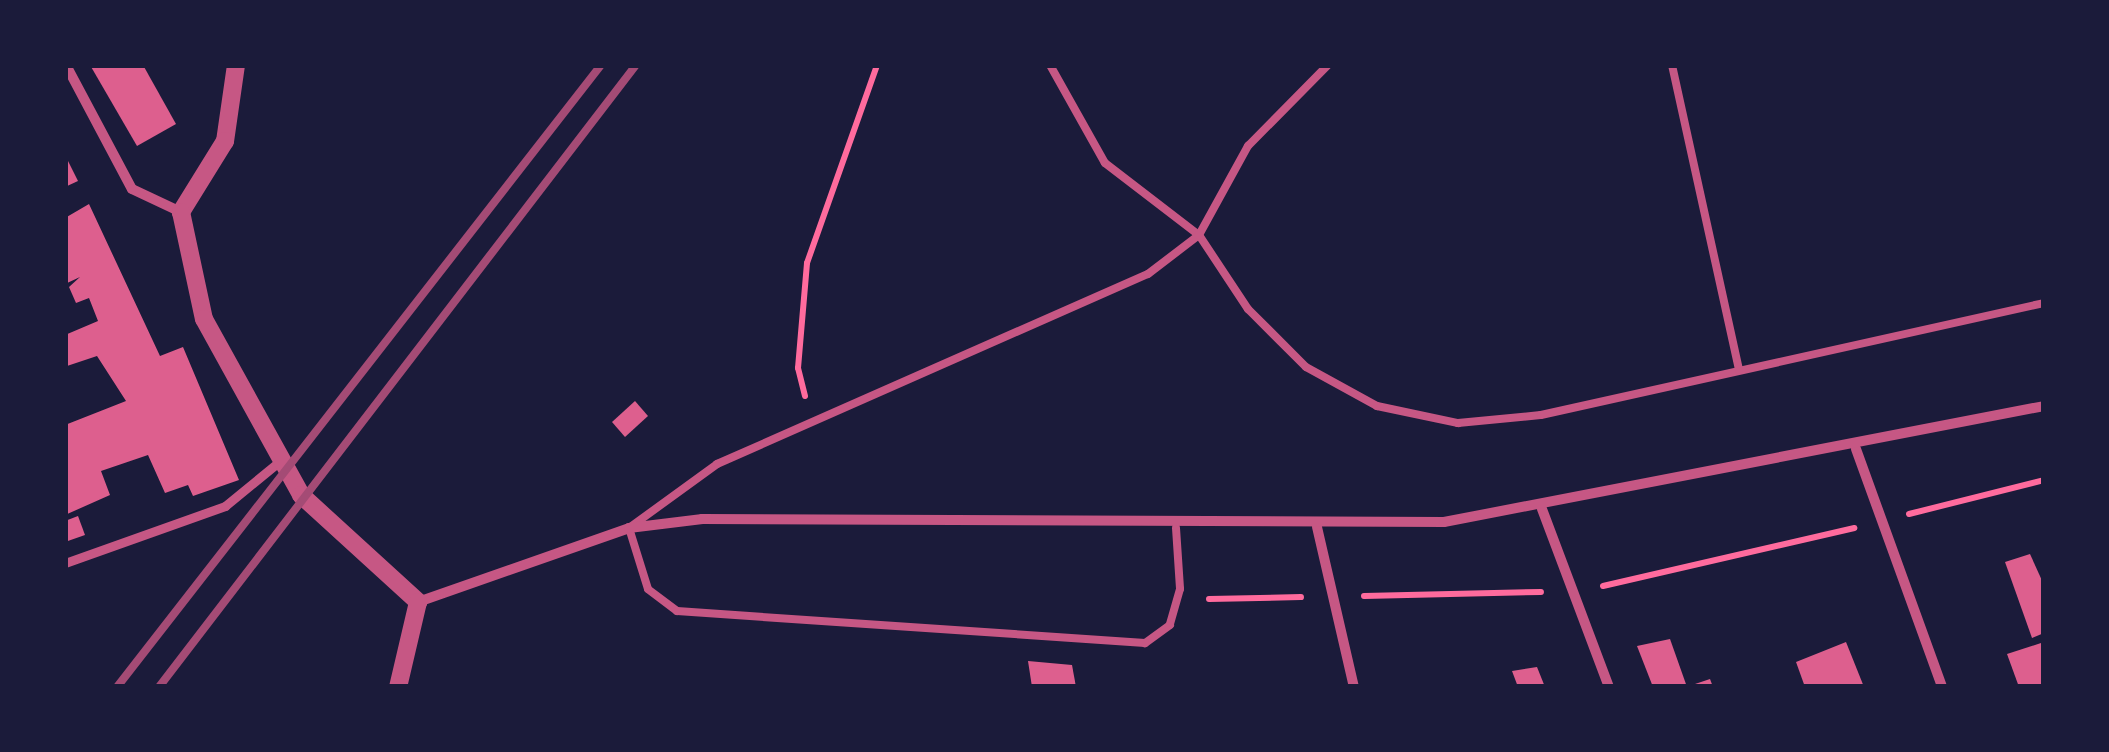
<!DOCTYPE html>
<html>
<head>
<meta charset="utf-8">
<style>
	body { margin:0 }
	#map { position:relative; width:2109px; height:752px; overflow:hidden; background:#1b1b3a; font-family:"Source Sans 3",sans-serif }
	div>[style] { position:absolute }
	.building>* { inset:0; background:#dd5f8e }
	.path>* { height:6px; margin:-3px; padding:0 3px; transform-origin:3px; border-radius:3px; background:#ff6b9d }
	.service>* { height:8px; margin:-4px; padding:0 4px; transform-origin:4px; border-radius:4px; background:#c65784 }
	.pedestrian>* { height:9px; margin:-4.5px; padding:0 4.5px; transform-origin:4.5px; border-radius:4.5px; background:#c65784 }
	.minor>* { height:10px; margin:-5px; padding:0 5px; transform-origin:5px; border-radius:5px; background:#c65784 }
	.tertiary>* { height:18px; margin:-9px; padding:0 9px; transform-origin:9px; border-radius:9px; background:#c65784 }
	.rail>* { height:8px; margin:-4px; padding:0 4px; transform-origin:4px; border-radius:4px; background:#a44b75 }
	span { translate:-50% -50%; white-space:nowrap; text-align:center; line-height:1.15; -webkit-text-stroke:10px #1b1b3a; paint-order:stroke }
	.frame { position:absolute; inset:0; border:68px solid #1b1b3a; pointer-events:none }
</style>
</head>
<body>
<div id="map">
	<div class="building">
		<div style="clip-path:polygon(90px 65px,143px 65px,176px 124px,137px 146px)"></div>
		<div style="clip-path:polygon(65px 155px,78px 181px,65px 187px)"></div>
		<div style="clip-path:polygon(89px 204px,160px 356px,183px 347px,239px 480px,193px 496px,188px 485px,165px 493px,148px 455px,101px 471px,110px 495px,65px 515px,65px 425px,126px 401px,97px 356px,67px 366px,65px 359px,65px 335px,98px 321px,89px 298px,76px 303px,69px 287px,80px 277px,65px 284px,65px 218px)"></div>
		<div style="clip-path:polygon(635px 401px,648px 416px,625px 437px,612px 422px)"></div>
		<div style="clip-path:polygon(78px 516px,85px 535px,65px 542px,65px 521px)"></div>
		<div style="clip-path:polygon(2030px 554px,2044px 585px,2044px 633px,2032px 638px,2005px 562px)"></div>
		<div style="clip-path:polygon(1670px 639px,1687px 687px,1653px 687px,1637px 646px)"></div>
		<div style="clip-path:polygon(1846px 642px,1864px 687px,1805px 687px,1796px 662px)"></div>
		<div style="clip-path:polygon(2044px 642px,2044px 687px,2019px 687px,2007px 654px)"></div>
		<div style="clip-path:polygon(1028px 661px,1072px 665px,1076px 687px,1032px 687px)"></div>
		<div style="clip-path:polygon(1537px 667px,1545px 687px,1518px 687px,1512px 671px)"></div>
		<div style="clip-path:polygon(1710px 679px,1713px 687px,1689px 687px,1689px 686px)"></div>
	</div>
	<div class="path">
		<div style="left:805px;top:396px;width:29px;rotate:-104deg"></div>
		<div style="left:798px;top:368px;width:105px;rotate:-85.1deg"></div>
		<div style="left:807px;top:263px;width:210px;rotate:-70.5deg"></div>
		<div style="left:1909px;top:514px;width:139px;rotate:-14.1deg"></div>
		<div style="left:1603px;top:586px;width:258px;rotate:-13deg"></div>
		<div style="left:1364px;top:596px;width:177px;rotate:-1.3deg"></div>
		<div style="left:1209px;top:599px;width:92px;rotate:-1.2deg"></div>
	</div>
	<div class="service">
		<div style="left:1050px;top:65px;width:112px;rotate:60.7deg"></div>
		<div style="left:1105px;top:163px;width:118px;rotate:37.5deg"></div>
		<div style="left:1199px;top:235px;width:89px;rotate:56.5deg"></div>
		<div style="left:1248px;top:309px;width:82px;rotate:45deg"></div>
		<div style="left:1306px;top:367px;width:81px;rotate:28.8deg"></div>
		<div style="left:1377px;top:406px;width:83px;rotate:11.9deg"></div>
		<div style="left:1458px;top:423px;width:83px;rotate:-5.5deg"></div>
		<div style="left:1541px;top:415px;width:515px;rotate:-12.55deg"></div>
		<div style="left:1672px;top:65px;width:312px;rotate:77.6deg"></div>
		<div style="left:1176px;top:528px;width:61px;rotate:86.2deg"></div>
		<div style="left:1180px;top:589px;width:37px;rotate:106deg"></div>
		<div style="left:1170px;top:625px;width:31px;rotate:144deg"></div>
		<div style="left:1145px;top:643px;width:469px;rotate:-176.1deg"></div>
		<div style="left:677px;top:611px;width:36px;rotate:-143deg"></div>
		<div style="left:648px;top:589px;width:64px;rotate:-107.3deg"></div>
		<div style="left:629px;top:528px;width:109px;rotate:-36deg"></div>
		<div style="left:717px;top:464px;width:471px;rotate:-23.8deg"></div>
		<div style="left:1148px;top:274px;width:64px;rotate:-37.4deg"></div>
		<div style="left:1199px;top:235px;width:102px;rotate:-61.2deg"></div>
		<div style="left:1248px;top:146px;width:114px;rotate:-45.4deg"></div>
	</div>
	<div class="pedestrian">
		<div style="left:65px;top:563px;width:170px;rotate:-19.6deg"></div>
		<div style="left:225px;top:506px;width:71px;rotate:-39.3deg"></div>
	</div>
	<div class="minor">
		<div style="left:66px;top:65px;width:140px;rotate:62deg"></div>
		<div style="left:132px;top:189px;width:54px;rotate:25.1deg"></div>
		<div style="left:1856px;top:449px;width:253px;rotate:70.1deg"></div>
		<div style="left:1542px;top:509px;width:190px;rotate:69.4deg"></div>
		<div style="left:1317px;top:527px;width:164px;rotate:77deg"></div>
		<div style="left:418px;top:602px;width:224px;rotate:-19.3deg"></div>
		<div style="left:629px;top:528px;width:74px;rotate:-7deg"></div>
		<div style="left:702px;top:519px;width:742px;rotate:0.23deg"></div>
		<div style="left:1444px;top:522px;width:611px;rotate:-10.94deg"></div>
	</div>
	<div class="tertiary">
		<div style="left:236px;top:65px;width:77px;rotate:98.2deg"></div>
		<div style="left:225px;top:141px;width:84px;rotate:121.8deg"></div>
		<div style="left:181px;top:212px;width:109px;rotate:77.9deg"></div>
		<div style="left:204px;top:319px;width:201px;rotate:61.1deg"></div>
		<div style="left:301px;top:495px;width:159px;rotate:42.4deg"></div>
		<div style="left:418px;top:602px;width:87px;rotate:103.2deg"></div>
	</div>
	<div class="rail">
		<div style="left:117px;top:687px;width:788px;rotate:-52.11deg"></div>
		<div style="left:159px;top:687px;width:784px;rotate:-52.52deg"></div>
	</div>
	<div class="frame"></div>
</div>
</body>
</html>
